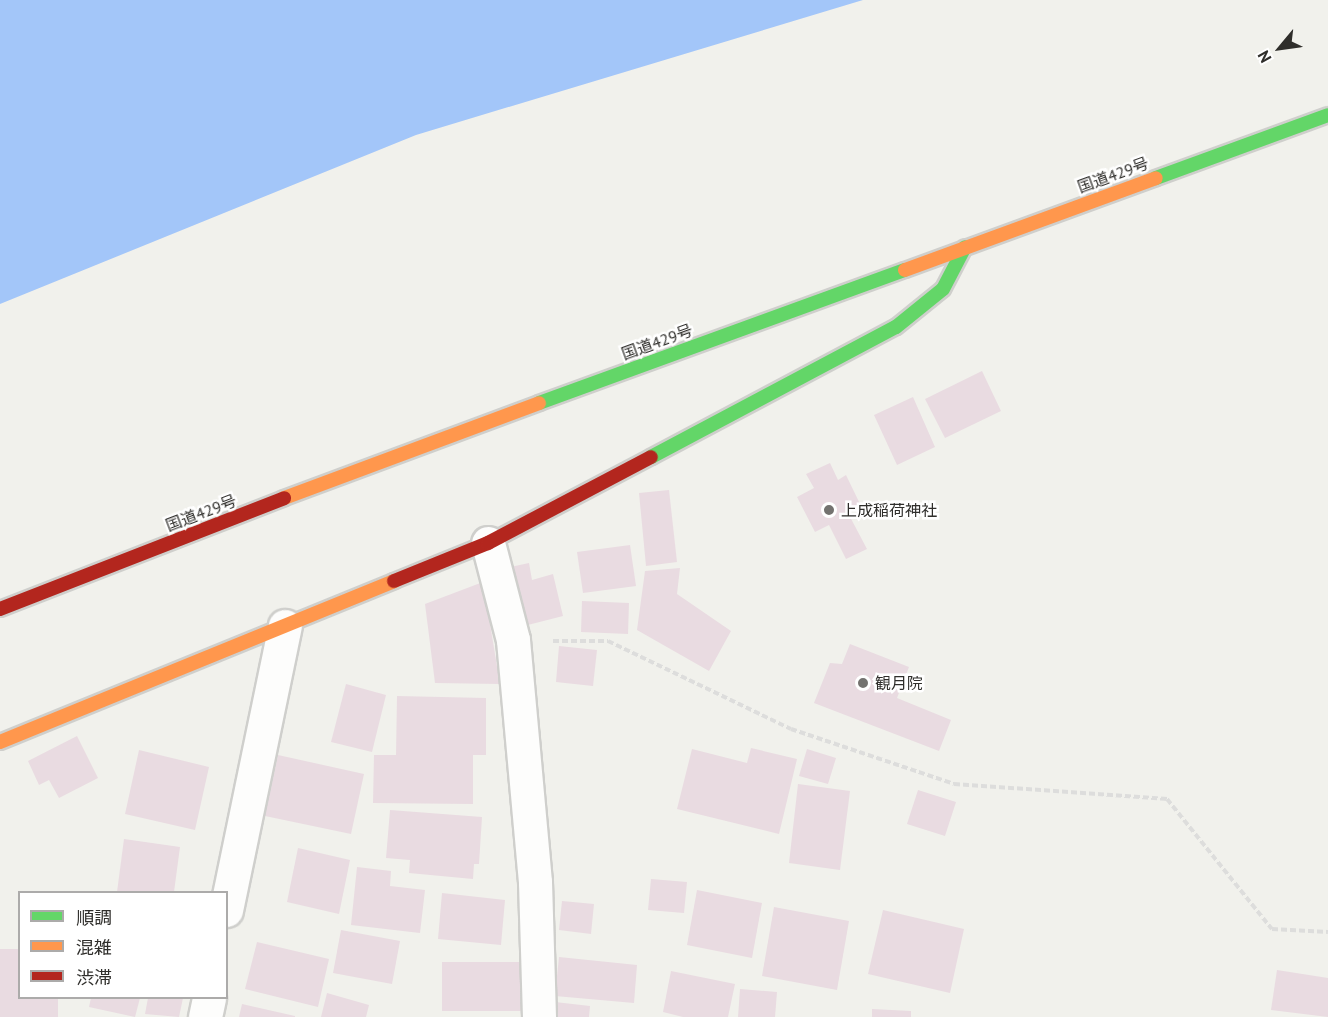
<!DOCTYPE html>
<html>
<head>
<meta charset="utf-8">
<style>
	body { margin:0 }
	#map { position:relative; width:1328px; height:1017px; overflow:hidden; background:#f1f1ec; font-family:"PT Sans","Noto Sans JP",sans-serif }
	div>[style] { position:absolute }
	.water>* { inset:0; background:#a3c6f9 }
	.building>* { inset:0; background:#e9dbe1 }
	.path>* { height:4px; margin-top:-2px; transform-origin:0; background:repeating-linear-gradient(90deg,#dddddc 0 6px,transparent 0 9px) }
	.roads { filter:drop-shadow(2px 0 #cfcfcc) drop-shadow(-2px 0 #cfcfcc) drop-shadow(0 2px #cfcfcc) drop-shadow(0 -2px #cfcfcc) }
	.street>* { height:33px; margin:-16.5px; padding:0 16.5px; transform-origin:16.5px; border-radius:16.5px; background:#fdfdfc }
	.fast>* { height:14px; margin:-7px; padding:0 7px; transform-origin:7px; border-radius:7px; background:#63d668 }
	.slow>* { height:14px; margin:-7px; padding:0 7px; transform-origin:7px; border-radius:7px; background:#ff974d }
	.jam>* { height:14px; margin:-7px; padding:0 7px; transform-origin:7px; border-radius:7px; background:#b3261e }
	.dots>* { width:16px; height:16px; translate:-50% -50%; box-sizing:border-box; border:3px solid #fff; border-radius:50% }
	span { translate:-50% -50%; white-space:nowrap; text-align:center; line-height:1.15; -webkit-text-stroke:5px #fff; paint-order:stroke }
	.street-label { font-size:16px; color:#2f2e2b }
	.poi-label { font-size:16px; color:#2f2e2b }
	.left { translate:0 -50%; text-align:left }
	.legend { position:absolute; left:18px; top:891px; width:210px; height:108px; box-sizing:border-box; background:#fff; border:2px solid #acabaa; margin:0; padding:8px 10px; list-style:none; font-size:18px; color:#2f2e2b }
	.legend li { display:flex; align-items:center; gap:12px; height:30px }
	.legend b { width:30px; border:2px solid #acabaa }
	.north { position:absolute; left:1250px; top:18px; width:60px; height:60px; -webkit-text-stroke:4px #fff; paint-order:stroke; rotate:241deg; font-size:16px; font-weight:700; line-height:24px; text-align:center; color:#2f2e2b }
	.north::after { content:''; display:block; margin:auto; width:21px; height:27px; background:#2f2e2b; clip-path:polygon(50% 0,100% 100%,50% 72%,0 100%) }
</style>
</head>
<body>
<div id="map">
	<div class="water">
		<div style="clip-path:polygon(0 0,863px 0,416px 135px,0 304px)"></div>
	</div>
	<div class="building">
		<div style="clip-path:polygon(982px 371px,1001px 411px,945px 438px,925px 399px)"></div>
		<div style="clip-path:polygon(913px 397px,935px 447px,897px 465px,874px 415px)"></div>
		<div style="clip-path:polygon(830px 463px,838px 480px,846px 475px,861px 506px,848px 513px,867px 549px,846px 559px,829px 525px,815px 532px,797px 497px,814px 488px,806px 474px)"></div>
		<div style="clip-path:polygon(669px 490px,677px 562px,646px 566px,639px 493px)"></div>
		<div style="clip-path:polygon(630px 545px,636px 586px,583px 593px,577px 552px)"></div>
		<div style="clip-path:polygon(529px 563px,532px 580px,553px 574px,563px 616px,520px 627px,506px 568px)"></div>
		<div style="clip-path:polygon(680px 568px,677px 594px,731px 631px,709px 671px,637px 630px,645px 571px)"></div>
		<div style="clip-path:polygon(483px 582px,500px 684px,435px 683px,425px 604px)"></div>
		<div style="clip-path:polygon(582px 601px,629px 603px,628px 634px,581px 632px)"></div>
		<div style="clip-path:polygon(850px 644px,909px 667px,897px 698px,951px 720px,939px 751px,814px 703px,830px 663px,842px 664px)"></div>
		<div style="clip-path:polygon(559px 646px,597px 650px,593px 686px,556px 682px)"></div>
		<div style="clip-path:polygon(346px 684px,386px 695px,372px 752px,331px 742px)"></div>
		<div style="clip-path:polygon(397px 696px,486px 698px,486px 755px,473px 755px,473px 804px,373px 803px,374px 755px,396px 755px)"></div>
		<div style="clip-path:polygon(77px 736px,98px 778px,59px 798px,49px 780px,39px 785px,28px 761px)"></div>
		<div style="clip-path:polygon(751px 748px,797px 759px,779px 834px,677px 809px,692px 749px,747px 763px)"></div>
		<div style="clip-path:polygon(807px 749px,836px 758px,828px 784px,799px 776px)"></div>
		<div style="clip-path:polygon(139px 750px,209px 767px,195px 830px,125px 814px)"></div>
		<div style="clip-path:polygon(278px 755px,364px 774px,351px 834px,265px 816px)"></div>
		<div style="clip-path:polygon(798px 784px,850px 791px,840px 870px,789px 863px)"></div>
		<div style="clip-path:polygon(918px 790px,956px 802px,945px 836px,907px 824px)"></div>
		<div style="clip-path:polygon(390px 810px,482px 817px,479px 864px,474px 864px,473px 879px,409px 873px,410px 860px,386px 858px)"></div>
		<div style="clip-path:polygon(124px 839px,180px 847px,174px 892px,117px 892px)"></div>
		<div style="clip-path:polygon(298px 848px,350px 860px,339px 914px,287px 902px)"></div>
		<div style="clip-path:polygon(357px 867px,391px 871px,390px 886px,425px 890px,420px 933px,351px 925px)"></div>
		<div style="clip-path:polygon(651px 879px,687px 882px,684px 913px,648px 910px)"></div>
		<div style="clip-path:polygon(697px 890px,762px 903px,752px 958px,687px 945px)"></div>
		<div style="clip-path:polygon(442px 893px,505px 900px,501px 945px,438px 939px)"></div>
		<div style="clip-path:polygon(562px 901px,594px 904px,591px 934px,559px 930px)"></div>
		<div style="clip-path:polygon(774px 907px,849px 921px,837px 990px,762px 976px)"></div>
		<div style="clip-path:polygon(883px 910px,964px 929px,950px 993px,868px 974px)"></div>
		<div style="clip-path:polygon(341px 930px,400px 941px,392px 984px,333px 973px)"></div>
		<div style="clip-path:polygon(257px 942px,329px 959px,318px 1007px,245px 989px)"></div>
		<div style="clip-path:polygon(0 949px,20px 949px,20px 998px,58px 998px,58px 1017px,0 1017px)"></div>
		<div style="clip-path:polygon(559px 957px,637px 965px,634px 1003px,555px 996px)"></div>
		<div style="clip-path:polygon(442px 962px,523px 962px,523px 1011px,442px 1011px)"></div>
		<div style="clip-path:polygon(1277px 970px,1328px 978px,1328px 1017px,1271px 1010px)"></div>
		<div style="clip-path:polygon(671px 971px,735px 984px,728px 1017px,683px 1017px,663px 1012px)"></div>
		<div style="clip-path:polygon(740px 989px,777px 992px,775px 1017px,738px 1017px)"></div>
		<div style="clip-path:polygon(327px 993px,369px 1005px,366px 1017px,321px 1017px)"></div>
		<div style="clip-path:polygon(91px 998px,140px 998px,135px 1017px,89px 1007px)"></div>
		<div style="clip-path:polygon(148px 998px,183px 998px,179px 1017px,145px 1014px)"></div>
		<div style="clip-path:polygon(555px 1002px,590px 1006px,589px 1017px,553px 1017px)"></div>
		<div style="clip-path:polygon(242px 1004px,295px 1016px,295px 1017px,239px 1017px)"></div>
		<div style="clip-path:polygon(872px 1009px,911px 1011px,911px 1017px,872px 1017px)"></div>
	</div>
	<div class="path">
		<div style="left:553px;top:641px;width:55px"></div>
		<div style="left:608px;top:641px;width:203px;rotate:25.7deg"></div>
		<div style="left:791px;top:729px;width:172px;rotate:18.6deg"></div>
		<div style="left:954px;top:784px;width:214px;rotate:4deg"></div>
		<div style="left:1167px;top:799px;width:167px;rotate:51.1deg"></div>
		<div style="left:1272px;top:929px;width:56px;rotate:3.1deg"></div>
	</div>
	<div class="roads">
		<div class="street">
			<div style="left:488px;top:543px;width:100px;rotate:75.5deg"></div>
			<div style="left:513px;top:640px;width:243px;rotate:84.8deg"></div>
			<div style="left:535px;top:882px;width:135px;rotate:88.3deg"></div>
			<div style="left:226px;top:910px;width:290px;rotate:-78.3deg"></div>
			<div style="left:205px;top:1017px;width:19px;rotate:-78deg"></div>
		</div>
		<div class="fast">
			<div style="left:1156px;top:178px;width:183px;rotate:-20.1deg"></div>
			<div style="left:539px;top:403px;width:389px;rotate:-20deg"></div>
			<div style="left:651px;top:457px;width:277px;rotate:-28deg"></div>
			<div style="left:896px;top:327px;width:60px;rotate:-39deg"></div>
			<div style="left:943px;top:289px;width:47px;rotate:-62.4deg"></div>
		</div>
		<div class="slow">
			<div style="left:905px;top:270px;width:267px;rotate:-20.1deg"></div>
			<div style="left:284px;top:498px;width:272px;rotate:-20.4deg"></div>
			<div style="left:0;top:742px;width:426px;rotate:-22.2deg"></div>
		</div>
		<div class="jam">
			<div style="left:394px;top:581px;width:101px;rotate:-22deg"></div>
			<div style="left:488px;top:543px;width:184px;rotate:-27.8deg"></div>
			<div style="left:0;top:609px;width:305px;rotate:-21.3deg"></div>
		</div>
	</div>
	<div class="dots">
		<div style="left:829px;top:510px;background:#73726f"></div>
		<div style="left:863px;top:683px;background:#73726f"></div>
	</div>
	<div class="street-label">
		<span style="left:1113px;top:175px;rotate:-20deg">国道429号</span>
		<span style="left:657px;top:342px;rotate:-20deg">国道429号</span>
		<span style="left:201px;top:513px;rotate:-21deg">国道429号</span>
	</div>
	<div class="poi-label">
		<span class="left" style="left:841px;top:510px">上成稲荷神社</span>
		<span class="left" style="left:875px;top:683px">観月院</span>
	</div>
	<ul class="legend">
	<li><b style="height:8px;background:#63d668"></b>順調</li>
	<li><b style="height:8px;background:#ff974d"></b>混雑</li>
	<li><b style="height:8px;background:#b3261e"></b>渋滞</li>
	</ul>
	<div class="north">N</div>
</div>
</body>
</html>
